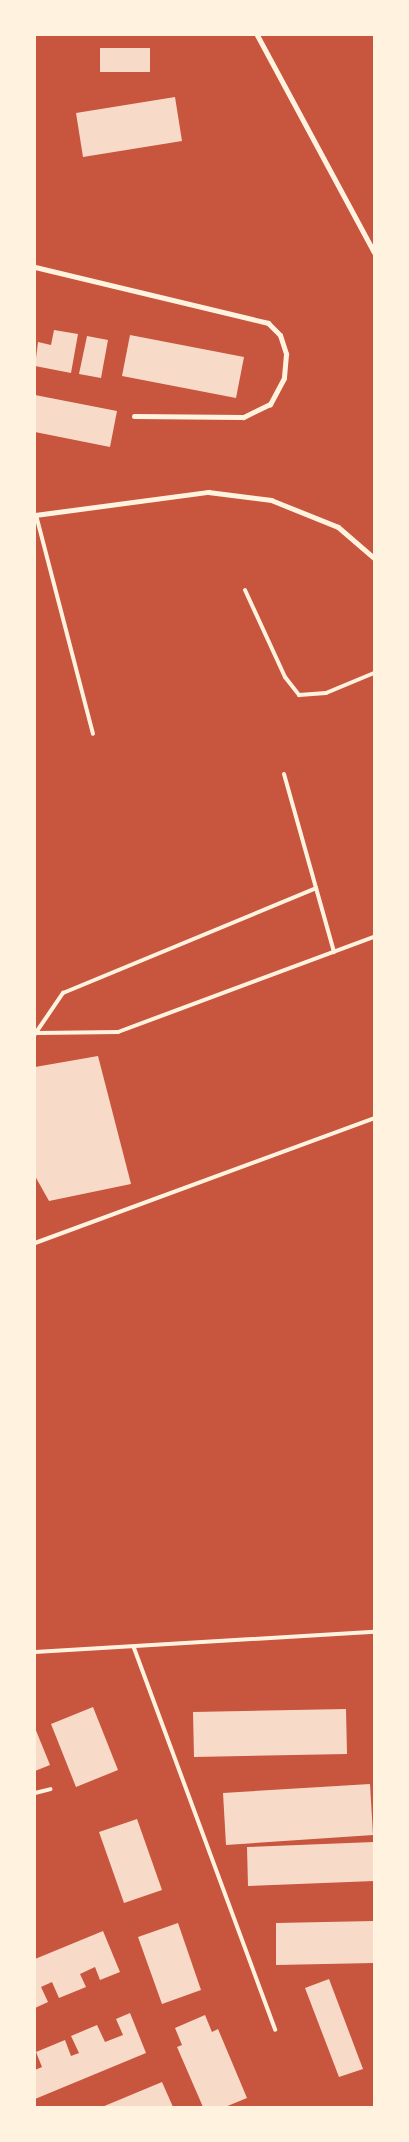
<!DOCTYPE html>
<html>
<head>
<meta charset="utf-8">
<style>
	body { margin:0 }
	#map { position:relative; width:409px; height:2142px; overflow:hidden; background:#c8553d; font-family:"Varela Round",sans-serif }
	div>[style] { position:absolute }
	.building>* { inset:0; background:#f7dbc8 }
	.service>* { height:4px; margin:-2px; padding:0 2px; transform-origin:2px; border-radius:2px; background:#fff3e0 }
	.minor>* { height:5px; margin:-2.5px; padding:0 2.5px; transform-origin:2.5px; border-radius:2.5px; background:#fff3e0 }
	span { translate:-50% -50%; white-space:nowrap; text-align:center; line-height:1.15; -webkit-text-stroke:4px #fff3e0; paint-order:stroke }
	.frame { position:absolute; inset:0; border:36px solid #fff3e0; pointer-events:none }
</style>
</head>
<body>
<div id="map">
	<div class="building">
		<div style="clip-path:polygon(100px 48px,150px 48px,150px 72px,100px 72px)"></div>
		<div style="clip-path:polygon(175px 97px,182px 141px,83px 157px,76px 113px)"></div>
		<div style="clip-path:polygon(54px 330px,78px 334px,71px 373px,35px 366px,38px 342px,51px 345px)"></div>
		<div style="clip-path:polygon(130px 335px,244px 357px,236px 398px,122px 376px)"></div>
		<div style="clip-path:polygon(87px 336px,108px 340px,101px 378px,79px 374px)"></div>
		<div style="clip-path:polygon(35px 395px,117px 411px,110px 447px,35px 432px)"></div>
		<div style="clip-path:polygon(98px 1056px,131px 1184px,49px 1201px,35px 1176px,35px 1067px)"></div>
		<div style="clip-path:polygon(93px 1707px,118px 1770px,76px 1787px,51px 1724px)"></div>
		<div style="clip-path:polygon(346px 1709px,347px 1754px,194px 1757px,193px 1712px)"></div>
		<div style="clip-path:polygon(35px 1728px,50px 1765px,35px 1771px)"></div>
		<div style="clip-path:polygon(370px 1784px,373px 1835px,226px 1845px,223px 1793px)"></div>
		<div style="clip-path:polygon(137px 1819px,162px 1890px,124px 1903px,99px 1832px)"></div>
		<div style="clip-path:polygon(374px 1842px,374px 1881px,248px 1886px,247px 1847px)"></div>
		<div style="clip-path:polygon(374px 1921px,374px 1963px,276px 1965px,276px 1923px)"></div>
		<div style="clip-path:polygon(178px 1923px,201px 1990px,162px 2004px,138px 1937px)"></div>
		<div style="clip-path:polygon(103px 1931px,120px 1972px,100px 1980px,95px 1967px,80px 1974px,86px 1987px,59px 1998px,52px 1982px,41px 1987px,48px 2002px,35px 2008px,35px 1959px)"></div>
		<div style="clip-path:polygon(329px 1979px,363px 2069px,339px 2077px,305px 1988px)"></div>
		<div style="clip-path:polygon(130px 2013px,146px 2053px,35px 2099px,35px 2070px,42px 2067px,36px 2052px,65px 2040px,71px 2056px,79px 2053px,71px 2036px,97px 2025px,105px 2042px,123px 2035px,116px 2019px)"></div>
		<div style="clip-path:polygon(205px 2015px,212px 2032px,218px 2029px,247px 2098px,225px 2107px,203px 2107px,177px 2047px,182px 2045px,175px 2028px)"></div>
		<div style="clip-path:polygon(162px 2082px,173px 2107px,102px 2107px)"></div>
	</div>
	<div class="service">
		<div style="left:36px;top:515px;width:226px;rotate:75.4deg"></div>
		<div style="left:245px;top:590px;width:96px;rotate:65.3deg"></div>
		<div style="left:285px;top:677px;width:23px;rotate:52deg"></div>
		<div style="left:299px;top:695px;width:27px;rotate:-4deg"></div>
		<div style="left:326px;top:693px;width:52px;rotate:-22.6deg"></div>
		<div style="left:284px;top:774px;width:185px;rotate:74.3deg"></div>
		<div style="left:38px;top:1033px;width:80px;rotate:-0.7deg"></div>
		<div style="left:118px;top:1032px;width:273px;rotate:-20.4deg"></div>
		<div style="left:35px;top:1034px;width:50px;rotate:-55.7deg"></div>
		<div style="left:63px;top:993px;width:274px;rotate:-22.5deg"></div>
		<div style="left:35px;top:1243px;width:361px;rotate:-20.2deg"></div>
		<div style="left:134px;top:1648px;width:407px;rotate:69.7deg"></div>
		<div style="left:35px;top:1652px;width:340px;rotate:-3.4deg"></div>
		<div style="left:35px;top:1793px;width:16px;rotate:-14deg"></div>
	</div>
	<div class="minor">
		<div style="left:257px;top:35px;width:247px;rotate:61.7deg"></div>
		<div style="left:35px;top:267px;width:240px;rotate:13.5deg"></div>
		<div style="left:268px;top:323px;width:17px;rotate:45deg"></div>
		<div style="left:280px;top:335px;width:20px;rotate:72deg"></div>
		<div style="left:286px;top:354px;width:24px;rotate:95deg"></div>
		<div style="left:284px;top:378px;width:30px;rotate:118deg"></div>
		<div style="left:270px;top:404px;width:30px;rotate:154deg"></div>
		<div style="left:243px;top:417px;width:109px;rotate:-179.5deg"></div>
		<div style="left:35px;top:515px;width:175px;rotate:-7.6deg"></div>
		<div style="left:208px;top:492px;width:64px;rotate:7.2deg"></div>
		<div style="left:271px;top:500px;width:72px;rotate:21.9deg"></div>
		<div style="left:338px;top:527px;width:48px;rotate:40.7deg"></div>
	</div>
	<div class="frame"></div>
</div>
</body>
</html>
